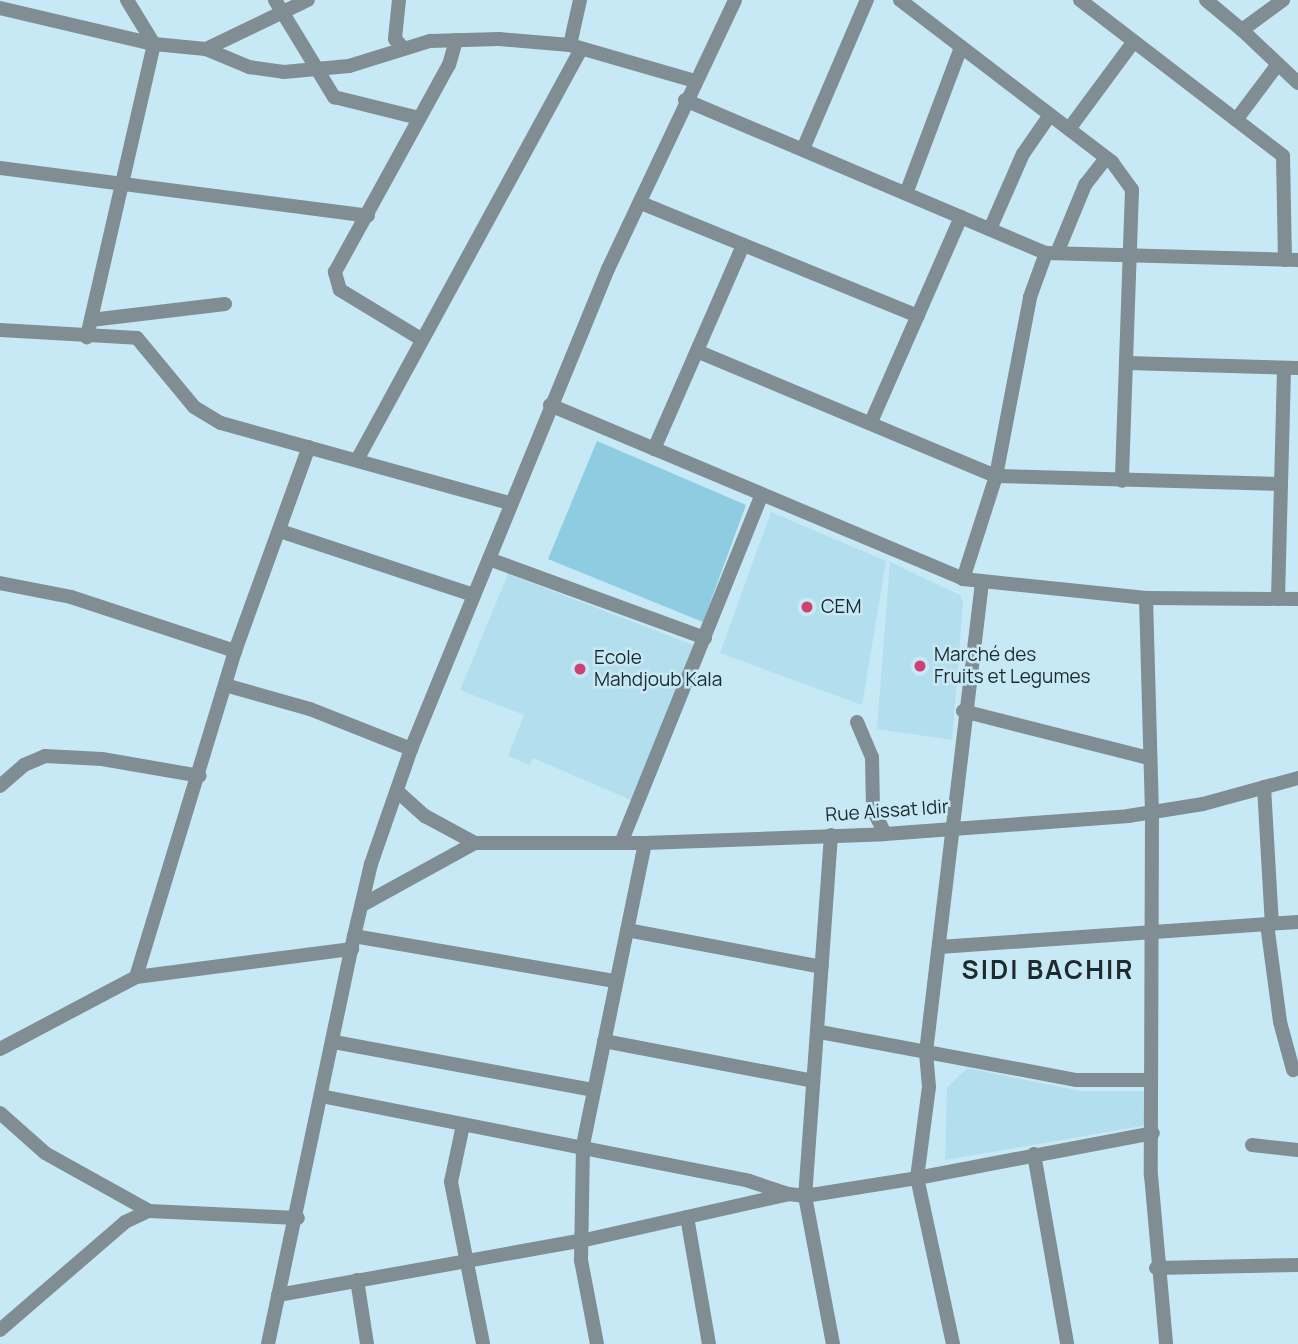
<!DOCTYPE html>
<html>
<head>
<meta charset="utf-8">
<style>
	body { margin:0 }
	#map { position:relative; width:1298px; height:1344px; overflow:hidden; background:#c7e9f5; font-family:Manrope,sans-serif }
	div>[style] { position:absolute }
	.built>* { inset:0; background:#b3deed }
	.green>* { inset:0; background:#8dcce1 }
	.minor>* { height:14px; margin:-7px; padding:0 7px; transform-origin:7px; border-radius:7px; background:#808d92 }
	.dots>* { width:19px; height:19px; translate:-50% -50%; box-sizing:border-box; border:4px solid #c7e9f5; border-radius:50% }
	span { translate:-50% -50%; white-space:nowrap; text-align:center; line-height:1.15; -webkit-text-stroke:5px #c7e9f5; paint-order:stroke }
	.poi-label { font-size:19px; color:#1d2a2e }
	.left { translate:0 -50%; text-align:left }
	.street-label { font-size:19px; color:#1d2a2e }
	.district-label { font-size:26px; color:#1d2a2e; font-weight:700; letter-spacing:2px }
</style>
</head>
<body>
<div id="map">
	<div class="built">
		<div style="clip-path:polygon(771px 512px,886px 561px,862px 705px,720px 653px)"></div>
		<div style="clip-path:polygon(890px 562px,960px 595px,963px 602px,952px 740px,877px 729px)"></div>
		<div style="clip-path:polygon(508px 574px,701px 648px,638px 803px,533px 758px,530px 765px,508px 756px,524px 715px,460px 690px)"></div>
		<div style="clip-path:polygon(967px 1068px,1080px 1091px,1143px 1091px,1152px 1095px,1152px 1119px,1142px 1126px,945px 1160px,947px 1088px)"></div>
	</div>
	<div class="green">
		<div style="clip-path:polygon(597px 441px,746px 505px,703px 622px,548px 559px)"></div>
	</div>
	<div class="minor">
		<div style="left:127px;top:0;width:52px;rotate:58.5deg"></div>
		<div style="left:154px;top:44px;width:52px;rotate:5.5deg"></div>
		<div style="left:206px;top:49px;width:47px;rotate:22.7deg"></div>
		<div style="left:249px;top:67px;width:35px;rotate:8deg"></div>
		<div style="left:284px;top:72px;width:65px;rotate:-5.3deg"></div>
		<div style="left:349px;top:66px;width:85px;rotate:-17.2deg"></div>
		<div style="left:430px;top:41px;width:69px;rotate:-1.7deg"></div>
		<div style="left:499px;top:39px;width:71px;rotate:4.8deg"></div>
		<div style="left:570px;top:45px;width:130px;rotate:16.1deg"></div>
		<div style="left:275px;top:0;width:114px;rotate:58.7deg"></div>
		<div style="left:334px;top:97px;width:88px;rotate:13.9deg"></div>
		<div style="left:399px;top:0;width:39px;rotate:96deg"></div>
		<div style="left:395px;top:39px;width:12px;rotate:48deg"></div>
		<div style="left:900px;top:0;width:267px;rotate:37.4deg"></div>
		<div style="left:1112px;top:162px;width:34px;rotate:54deg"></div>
		<div style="left:1132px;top:190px;width:291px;rotate:92deg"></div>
		<div style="left:1080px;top:0;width:256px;rotate:37.5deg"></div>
		<div style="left:1283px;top:156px;width:104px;rotate:88.9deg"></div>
		<div style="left:1206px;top:0;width:47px;rotate:39.8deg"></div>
		<div style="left:1242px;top:30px;width:51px;rotate:-36.2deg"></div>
		<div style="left:0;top:8px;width:158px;rotate:13.2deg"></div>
		<div style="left:154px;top:44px;width:301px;rotate:102.9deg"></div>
		<div style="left:1242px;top:30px;width:77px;rotate:43.4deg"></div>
		<div style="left:570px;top:45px;width:46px;rotate:-77.5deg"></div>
		<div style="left:206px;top:49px;width:113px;rotate:-25.7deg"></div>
		<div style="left:685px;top:100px;width:392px;rotate:23deg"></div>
		<div style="left:1046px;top:253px;width:252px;rotate:1.6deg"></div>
		<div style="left:1236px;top:120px;width:70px;rotate:-53.1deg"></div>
		<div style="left:1069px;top:129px;width:109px;rotate:-53.5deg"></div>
		<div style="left:803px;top:149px;width:162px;rotate:-66.8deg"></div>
		<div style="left:0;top:168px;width:371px;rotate:7.4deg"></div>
		<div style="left:907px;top:191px;width:154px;rotate:-69.4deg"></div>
		<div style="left:641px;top:203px;width:299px;rotate:22.2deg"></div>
		<div style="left:990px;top:229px;width:82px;rotate:-66.3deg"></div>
		<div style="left:1023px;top:154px;width:47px;rotate:-55.3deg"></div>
		<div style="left:1057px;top:253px;width:74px;rotate:-67.6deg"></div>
		<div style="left:1085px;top:185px;width:34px;rotate:-52deg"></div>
		<div style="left:91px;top:320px;width:135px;rotate:-6.8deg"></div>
		<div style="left:0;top:330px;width:137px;rotate:3.3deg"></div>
		<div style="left:137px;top:338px;width:89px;rotate:50.4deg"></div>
		<div style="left:194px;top:407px;width:31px;rotate:31deg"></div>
		<div style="left:221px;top:423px;width:300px;rotate:15.5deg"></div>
		<div style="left:421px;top:339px;width:95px;rotate:-148.8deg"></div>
		<div style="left:340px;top:290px;width:19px;rotate:-106deg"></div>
		<div style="left:335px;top:272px;width:236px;rotate:-61.2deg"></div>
		<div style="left:449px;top:65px;width:26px;rotate:-74deg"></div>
		<div style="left:699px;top:352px;width:322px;rotate:22.7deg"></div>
		<div style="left:996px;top:476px;width:285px;rotate:1.6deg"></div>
		<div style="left:1127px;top:363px;width:171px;rotate:1.7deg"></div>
		<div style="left:550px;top:405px;width:448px;rotate:22.8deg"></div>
		<div style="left:963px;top:579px;width:184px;rotate:5.9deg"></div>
		<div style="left:1146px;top:598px;width:152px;rotate:0.4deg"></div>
		<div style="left:871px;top:422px;width:224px;rotate:-66.3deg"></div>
		<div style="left:654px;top:449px;width:223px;rotate:-66.4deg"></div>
		<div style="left:357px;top:460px;width:468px;rotate:-61.4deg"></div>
		<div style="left:280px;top:531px;width:203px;rotate:18.3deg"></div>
		<div style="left:489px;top:559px;width:230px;rotate:20.1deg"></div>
		<div style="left:963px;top:579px;width:108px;rotate:-72.2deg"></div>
		<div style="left:996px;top:476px;width:182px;rotate:-79.2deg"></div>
		<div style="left:1030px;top:297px;width:47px;rotate:-70deg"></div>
		<div style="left:0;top:583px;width:72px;rotate:11.2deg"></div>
		<div style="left:71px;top:597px;width:173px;rotate:18.2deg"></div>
		<div style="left:1146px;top:598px;width:215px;rotate:88.4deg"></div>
		<div style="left:1152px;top:813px;width:362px;rotate:90.2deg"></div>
		<div style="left:1151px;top:1175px;width:170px;rotate:84.9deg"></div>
		<div style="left:1278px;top:599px;width:231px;rotate:-88.5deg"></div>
		<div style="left:225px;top:685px;width:88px;rotate:15.8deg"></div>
		<div style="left:310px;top:709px;width:109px;rotate:21.6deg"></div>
		<div style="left:963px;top:711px;width:192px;rotate:14.2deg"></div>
		<div style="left:857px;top:722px;width:38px;rotate:67deg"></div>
		<div style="left:872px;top:757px;width:53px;rotate:88.9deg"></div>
		<div style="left:873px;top:810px;width:27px;rotate:63deg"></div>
		<div style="left:0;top:786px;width:32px;rotate:-41deg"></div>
		<div style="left:24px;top:765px;width:23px;rotate:-23deg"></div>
		<div style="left:45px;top:756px;width:57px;rotate:3deg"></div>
		<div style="left:102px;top:759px;width:99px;rotate:9.8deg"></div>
		<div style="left:1264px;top:787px;width:137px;rotate:86.7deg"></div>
		<div style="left:397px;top:791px;width:38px;rotate:42deg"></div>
		<div style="left:425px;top:816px;width:57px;rotate:28.4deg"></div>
		<div style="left:831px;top:835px;width:362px;rotate:94.1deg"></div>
		<div style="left:805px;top:1196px;width:151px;rotate:79.3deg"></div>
		<div style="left:621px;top:843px;width:373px;rotate:-68deg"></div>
		<div style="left:362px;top:905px;width:129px;rotate:-28.8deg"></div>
		<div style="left:475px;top:843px;width:170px"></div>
		<div style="left:645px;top:843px;width:240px;rotate:-2.1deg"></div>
		<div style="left:885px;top:834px;width:244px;rotate:-4.2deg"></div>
		<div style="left:1128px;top:816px;width:76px;rotate:-9.1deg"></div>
		<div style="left:1203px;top:804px;width:98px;rotate:-15.3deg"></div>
		<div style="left:1267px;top:924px;width:99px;rotate:82.4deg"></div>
		<div style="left:1280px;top:1022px;width:50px;rotate:74.8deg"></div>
		<div style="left:627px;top:930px;width:198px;rotate:10.7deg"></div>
		<div style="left:354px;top:936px;width:265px;rotate:9.8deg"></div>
		<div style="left:939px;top:947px;width:360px;rotate:-4deg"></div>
		<div style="left:136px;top:977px;width:341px;rotate:-73.1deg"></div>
		<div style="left:235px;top:651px;width:217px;rotate:-70.1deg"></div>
		<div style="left:820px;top:1032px;width:261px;rotate:10.6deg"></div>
		<div style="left:1077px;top:1080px;width:73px"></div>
		<div style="left:604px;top:1041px;width:213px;rotate:10.8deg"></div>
		<div style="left:334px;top:1042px;width:263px;rotate:10.5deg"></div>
		<div style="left:0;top:1049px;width:154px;rotate:-27.9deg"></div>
		<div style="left:136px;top:977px;width:218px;rotate:-7.4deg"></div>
		<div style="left:321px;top:1096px;width:436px;rotate:11.2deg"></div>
		<div style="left:749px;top:1181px;width:41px;rotate:18.4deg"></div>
		<div style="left:0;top:1113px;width:60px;rotate:41.6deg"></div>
		<div style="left:45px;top:1153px;width:119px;rotate:29.1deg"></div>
		<div style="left:463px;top:1125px;width:58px;rotate:101.9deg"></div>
		<div style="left:451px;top:1182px;width:165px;rotate:78.8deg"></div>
		<div style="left:1252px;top:1145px;width:46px;rotate:6.2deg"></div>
		<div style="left:1034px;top:1154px;width:193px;rotate:80.1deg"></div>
		<div style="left:687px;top:1217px;width:129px;rotate:80.2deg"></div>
		<div style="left:1156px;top:1268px;width:142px;rotate:-1.2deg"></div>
		<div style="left:357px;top:1280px;width:65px;rotate:81.1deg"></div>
		<div style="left:278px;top:1295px;width:312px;rotate:-10.2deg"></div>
		<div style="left:585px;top:1240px;width:209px;rotate:-12.7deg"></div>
		<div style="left:789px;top:1194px;width:16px;rotate:7deg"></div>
		<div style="left:805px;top:1196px;width:113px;rotate:-9.1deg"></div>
		<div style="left:917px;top:1178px;width:240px;rotate:-10.8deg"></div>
		<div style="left:0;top:1330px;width:165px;rotate:-40.8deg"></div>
		<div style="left:125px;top:1222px;width:26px;rotate:-25deg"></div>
		<div style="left:149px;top:1211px;width:149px;rotate:2.7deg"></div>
		<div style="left:268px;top:1344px;width:417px;rotate:-78.1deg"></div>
		<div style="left:354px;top:936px;width:74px;rotate:-76.7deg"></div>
		<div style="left:371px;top:864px;width:122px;rotate:-70.8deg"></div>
		<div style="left:411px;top:749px;width:519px;rotate:-67.69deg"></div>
		<div style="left:608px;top:269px;width:297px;rotate:-64.7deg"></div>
		<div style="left:597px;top:1344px;width:86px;rotate:-100.8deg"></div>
		<div style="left:581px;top:1260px;width:115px;rotate:-89deg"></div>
		<div style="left:583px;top:1145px;width:308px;rotate:-78.4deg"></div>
		<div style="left:953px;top:1344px;width:170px;rotate:-102.2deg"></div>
		<div style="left:917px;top:1178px;width:92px;rotate:-82.5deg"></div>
		<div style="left:929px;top:1087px;width:35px;rotate:-95deg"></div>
		<div style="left:926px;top:1052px;width:474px;rotate:-83.2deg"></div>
	</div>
	<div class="dots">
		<div style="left:807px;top:607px;background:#ce4170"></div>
		<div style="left:920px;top:666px;background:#ce4170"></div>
		<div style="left:580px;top:669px;background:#ce4170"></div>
	</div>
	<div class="poi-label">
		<span class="left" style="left:821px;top:607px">CEM</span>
		<span class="left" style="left:934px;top:666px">Marché des<br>Fruits et Legumes</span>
		<span class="left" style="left:594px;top:669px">Ecole<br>Mahdjoub Kala</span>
	</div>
	<div class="street-label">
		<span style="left:887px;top:811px;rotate:-4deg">Rue Aissat Idir</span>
	</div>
	<div class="district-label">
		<span style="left:1048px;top:970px">SIDI BACHIR</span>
	</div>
</div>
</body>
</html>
